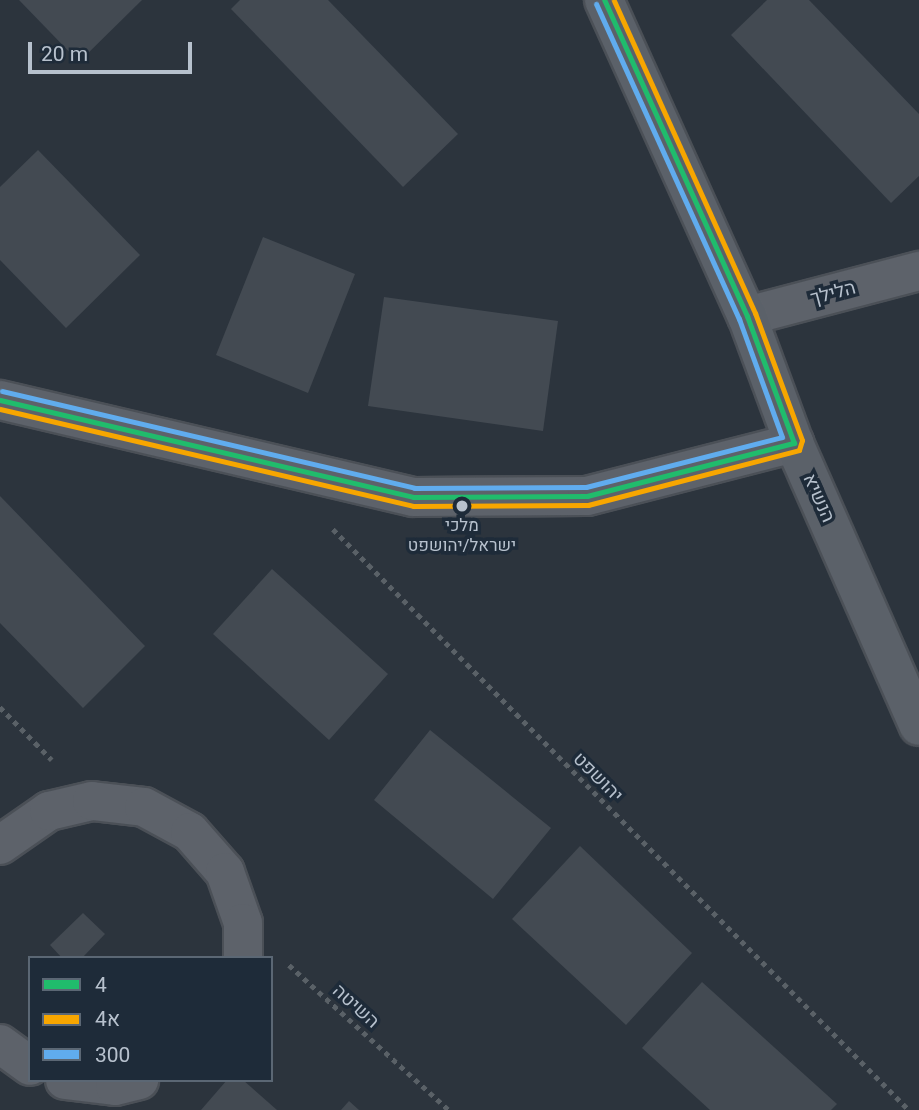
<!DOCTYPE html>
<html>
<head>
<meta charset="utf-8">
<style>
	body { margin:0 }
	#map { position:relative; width:919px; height:1110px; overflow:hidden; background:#2c343d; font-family:Roboto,Heebo,sans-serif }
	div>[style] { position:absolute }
	.building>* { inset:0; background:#434a52 }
	.path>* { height:4.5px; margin-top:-2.25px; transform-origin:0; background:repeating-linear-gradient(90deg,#5a6167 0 5px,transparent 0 10px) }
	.roads { filter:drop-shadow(2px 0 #4b5057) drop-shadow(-2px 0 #4b5057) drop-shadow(0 2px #4b5057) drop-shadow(0 -2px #4b5057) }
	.street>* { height:38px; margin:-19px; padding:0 19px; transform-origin:19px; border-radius:19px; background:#5d626a }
	.secondary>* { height:38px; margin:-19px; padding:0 19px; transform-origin:19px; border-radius:19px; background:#5b6169 }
	.bus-1>* { height:5px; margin:-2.5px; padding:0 2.5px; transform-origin:2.5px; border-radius:2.5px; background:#20bc6c }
	.bus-2>* { height:5px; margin:-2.5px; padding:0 2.5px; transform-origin:2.5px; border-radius:2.5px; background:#f7a600 }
	.bus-3>* { height:5px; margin:-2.5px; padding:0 2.5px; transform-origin:2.5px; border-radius:2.5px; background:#60acee }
	.dots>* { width:19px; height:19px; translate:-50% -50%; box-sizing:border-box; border:4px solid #1e2b39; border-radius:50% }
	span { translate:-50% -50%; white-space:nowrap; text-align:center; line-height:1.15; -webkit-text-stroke:7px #1e2b39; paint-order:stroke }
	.bus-label { font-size:17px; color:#b7c1cd }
	.street-label { font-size:19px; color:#b7c1cd }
	.legend { position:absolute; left:28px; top:956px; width:245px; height:126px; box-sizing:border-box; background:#1e2b39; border:2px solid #5b6774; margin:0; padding:9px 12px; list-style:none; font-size:21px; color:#b7c1cd }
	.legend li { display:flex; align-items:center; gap:14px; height:35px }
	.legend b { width:35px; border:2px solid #5b6774 }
	.scale { position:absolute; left:28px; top:42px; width:164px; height:32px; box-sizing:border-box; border:4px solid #b7c1cd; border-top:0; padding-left:9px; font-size:21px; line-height:24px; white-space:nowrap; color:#b7c1cd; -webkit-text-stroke:5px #1e2b39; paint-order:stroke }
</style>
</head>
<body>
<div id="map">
	<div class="building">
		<div style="clip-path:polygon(19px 0,142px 0,79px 62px)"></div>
		<div style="clip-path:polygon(240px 0,328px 0,458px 134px,403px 187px,231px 9px)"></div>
		<div style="clip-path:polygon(767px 0,809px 0,919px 114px,919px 176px,891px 203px,731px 35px)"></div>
		<div style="clip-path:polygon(38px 150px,140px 255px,66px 328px,0 260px,0 187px)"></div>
		<div style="clip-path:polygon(263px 237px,355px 274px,308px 393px,216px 355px)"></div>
		<div style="clip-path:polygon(384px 297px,558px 321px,543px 431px,368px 406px)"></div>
		<div style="clip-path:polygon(0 496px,145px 646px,83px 708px,0 623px)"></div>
		<div style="clip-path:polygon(272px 569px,388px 674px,329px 740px,213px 634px)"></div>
		<div style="clip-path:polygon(430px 730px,551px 828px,493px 899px,374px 800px)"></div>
		<div style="clip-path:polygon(580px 846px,692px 953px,626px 1025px,512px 919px)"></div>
		<div style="clip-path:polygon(83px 913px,105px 934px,82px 958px,62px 958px,50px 945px)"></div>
		<div style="clip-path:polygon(702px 982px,837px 1104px,831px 1110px,710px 1110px,642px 1048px)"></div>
		<div style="clip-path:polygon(227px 1080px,243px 1080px,277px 1110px,201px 1110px)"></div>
		<div style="clip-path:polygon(349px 1101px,359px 1110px,341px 1110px)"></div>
	</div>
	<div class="path">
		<div style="left:333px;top:529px;width:818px;rotate:45.25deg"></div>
		<div style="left:0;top:707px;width:74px;rotate:45.5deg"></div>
		<div style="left:289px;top:965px;width:216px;rotate:42.2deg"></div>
	</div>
	<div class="roads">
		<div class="street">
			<div style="left:747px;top:316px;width:178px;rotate:-14.7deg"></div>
			<div style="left:0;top:400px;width:424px;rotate:13.2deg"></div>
			<div style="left:413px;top:497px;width:174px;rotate:-0.3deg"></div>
			<div style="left:587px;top:496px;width:214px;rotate:-14.4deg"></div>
			<div style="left:0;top:845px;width:60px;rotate:-34.8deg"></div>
			<div style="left:49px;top:811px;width:44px;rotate:-13.1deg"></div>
			<div style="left:92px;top:801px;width:52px;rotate:6.6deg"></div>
			<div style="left:144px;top:807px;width:52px;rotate:28.5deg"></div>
			<div style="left:190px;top:832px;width:53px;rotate:48.8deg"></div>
			<div style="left:225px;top:872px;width:54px;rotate:70.6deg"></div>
			<div style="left:243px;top:923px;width:35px;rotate:90deg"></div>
			<div style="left:0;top:1044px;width:37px;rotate:36deg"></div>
			<div style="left:65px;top:1080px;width:50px;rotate:6.8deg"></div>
			<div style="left:115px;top:1086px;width:25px;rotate:-14deg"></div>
		</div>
		<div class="secondary">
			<div style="left:604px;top:0;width:347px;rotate:65.7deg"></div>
			<div style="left:747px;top:316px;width:135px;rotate:69.7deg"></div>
			<div style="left:794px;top:443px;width:309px;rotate:66.2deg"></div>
		</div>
	</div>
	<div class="bus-1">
		<div style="left:0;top:400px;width:424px;rotate:13.2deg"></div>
		<div style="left:413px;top:497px;width:174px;rotate:-0.3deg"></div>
		<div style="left:587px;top:496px;width:214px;rotate:-14.4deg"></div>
		<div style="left:794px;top:443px;width:135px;rotate:-110.3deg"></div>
		<div style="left:747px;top:316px;width:347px;rotate:-114.3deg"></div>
	</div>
	<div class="bus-2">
		<div style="left:0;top:409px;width:424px;rotate:13.2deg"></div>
		<div style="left:413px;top:506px;width:175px;rotate:-0.3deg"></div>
		<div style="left:588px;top:505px;width:218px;rotate:-14.6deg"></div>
		<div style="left:799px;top:450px;width:10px;rotate:-73deg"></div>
		<div style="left:802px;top:440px;width:135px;rotate:-110.3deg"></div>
		<div style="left:755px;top:313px;width:343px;rotate:-114.3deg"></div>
	</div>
	<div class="bus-3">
		<div style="left:2px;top:391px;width:423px;rotate:13.2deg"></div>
		<div style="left:414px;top:488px;width:172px;rotate:-0.3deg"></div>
		<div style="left:586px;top:487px;width:202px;rotate:-14.3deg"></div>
		<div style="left:782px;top:437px;width:126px;rotate:-110deg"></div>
		<div style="left:739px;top:319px;width:346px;rotate:-114.4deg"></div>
	</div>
	<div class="dots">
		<div style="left:462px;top:506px;background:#b7c1cd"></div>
	</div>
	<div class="bus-label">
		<span style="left:462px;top:536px">מלכי<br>ישראל/יהושפט</span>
	</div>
	<div class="street-label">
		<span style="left:833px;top:293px;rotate:-15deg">הלילך</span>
		<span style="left:819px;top:498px;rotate:66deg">הנשיא</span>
		<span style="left:598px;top:777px;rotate:45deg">יהושפט</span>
		<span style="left:356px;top:1006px;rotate:42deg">השיטה</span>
	</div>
	<ul class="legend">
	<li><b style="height:9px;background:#20bc6c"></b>4</li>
	<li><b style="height:9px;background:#f7a600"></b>4א</li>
	<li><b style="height:9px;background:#60acee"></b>300</li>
	</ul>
	<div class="scale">20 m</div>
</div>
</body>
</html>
